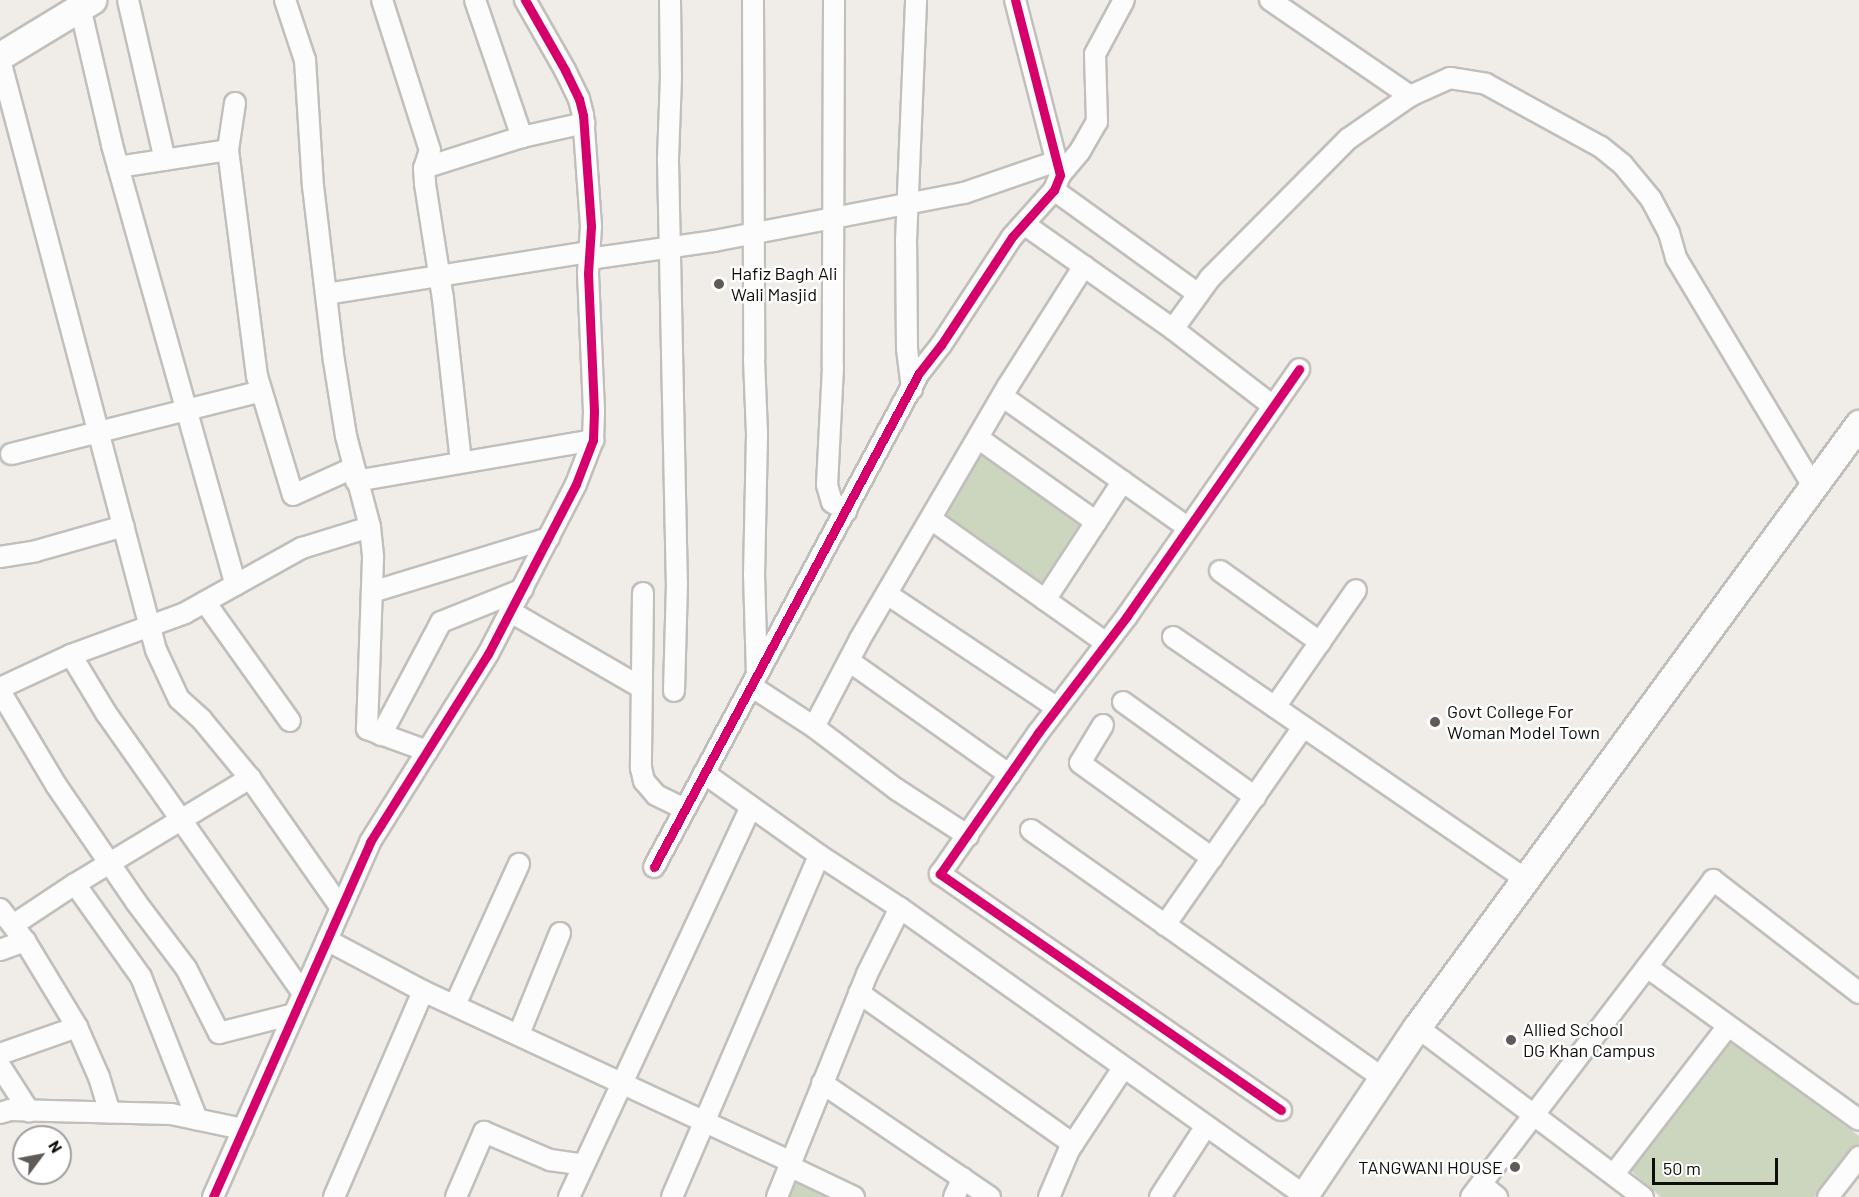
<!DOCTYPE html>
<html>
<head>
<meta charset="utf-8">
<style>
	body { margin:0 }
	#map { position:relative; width:1859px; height:1197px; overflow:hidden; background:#f0ede9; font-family:Barlow,sans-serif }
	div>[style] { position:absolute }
	.green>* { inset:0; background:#ccd6be }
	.roads { filter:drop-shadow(2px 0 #c1bfbb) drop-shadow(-2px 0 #c1bfbb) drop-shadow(0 2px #c1bfbb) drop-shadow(0 -2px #c1bfbb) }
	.street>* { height:20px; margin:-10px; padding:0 10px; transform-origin:10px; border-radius:10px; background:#fdfcfc }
	.secondary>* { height:27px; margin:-13.5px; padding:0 13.5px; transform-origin:13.5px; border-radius:13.5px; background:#fdfcfc }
	.cycleway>* { height:9px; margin:-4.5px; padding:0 4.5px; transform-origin:4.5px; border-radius:4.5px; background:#d6006c }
	.dots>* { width:16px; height:16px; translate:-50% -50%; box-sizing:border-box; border:3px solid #fff; border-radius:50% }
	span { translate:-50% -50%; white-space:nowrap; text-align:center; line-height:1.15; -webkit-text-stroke:5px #fff; paint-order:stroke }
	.poi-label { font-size:18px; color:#0f0d0a }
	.left { translate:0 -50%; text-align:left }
	.right { translate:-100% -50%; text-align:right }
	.north { position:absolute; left:12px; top:1125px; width:60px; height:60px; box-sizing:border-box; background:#fff; border:2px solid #9f9e9d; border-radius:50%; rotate:58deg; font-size:16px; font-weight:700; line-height:24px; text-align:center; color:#0f0d0a }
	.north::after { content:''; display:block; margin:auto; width:21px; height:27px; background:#5e5b58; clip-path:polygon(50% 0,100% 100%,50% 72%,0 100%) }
	.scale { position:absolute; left:1652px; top:1158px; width:126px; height:27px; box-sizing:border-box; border:3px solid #0f0d0a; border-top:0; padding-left:8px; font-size:18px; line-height:21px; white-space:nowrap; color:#0f0d0a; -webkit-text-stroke:4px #fff; paint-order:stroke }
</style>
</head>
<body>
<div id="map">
	<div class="green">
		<div style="clip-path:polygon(982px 448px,1087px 524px,1043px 588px,940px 518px)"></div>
		<div style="clip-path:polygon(1731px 1041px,1859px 1136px,1859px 1144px,1814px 1197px,1661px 1197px,1630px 1170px)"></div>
		<div style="clip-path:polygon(790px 1178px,834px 1197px,783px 1197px)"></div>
	</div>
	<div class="roads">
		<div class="street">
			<div style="left:128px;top:0;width:164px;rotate:77deg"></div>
			<div style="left:285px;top:0;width:63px;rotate:71.6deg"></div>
			<div style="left:305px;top:60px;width:126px;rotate:86.4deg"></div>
			<div style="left:313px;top:186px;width:176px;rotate:83.2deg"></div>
			<div style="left:334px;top:361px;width:76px;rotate:80.9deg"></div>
			<div style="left:346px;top:436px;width:94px;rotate:75.2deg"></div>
			<div style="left:370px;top:527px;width:31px;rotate:84deg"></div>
			<div style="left:373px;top:558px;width:171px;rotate:92deg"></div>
			<div style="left:367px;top:729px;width:64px;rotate:20.1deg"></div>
			<div style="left:382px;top:0;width:157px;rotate:72.3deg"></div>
			<div style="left:430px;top:150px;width:19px;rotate:108deg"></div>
			<div style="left:424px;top:168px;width:16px;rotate:86deg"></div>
			<div style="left:425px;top:184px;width:116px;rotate:81.1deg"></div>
			<div style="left:443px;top:299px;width:164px;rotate:83.7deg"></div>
			<div style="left:475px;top:0;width:145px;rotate:71.1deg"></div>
			<div style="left:670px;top:0;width:77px;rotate:89.3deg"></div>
			<div style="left:671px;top:77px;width:83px;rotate:92.1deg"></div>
			<div style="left:668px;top:160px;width:423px;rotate:88.8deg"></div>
			<div style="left:677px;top:583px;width:108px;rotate:91.6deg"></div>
			<div style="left:753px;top:0;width:359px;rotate:89.8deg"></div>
			<div style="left:754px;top:359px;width:75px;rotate:87.7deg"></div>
			<div style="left:757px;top:434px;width:140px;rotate:91.2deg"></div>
			<div style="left:754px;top:574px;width:101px;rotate:88.3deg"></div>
			<div style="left:834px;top:0;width:367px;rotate:90.2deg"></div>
			<div style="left:833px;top:367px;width:118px;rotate:92.9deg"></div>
			<div style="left:827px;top:485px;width:18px;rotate:74deg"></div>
			<div style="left:832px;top:502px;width:17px;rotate:33deg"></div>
			<div style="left:1270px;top:0;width:170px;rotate:34.4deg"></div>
			<div style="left:80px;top:7px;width:142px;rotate:76.9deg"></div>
			<div style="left:112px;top:145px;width:457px;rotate:74.3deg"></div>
			<div style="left:0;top:60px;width:610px;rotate:75.19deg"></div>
			<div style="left:156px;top:650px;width:54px;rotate:64.9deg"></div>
			<div style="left:179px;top:699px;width:31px;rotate:42deg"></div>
			<div style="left:202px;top:720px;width:75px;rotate:50.4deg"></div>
			<div style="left:250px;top:778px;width:159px;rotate:55deg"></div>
			<div style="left:235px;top:103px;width:48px;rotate:98.5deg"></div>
			<div style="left:228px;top:150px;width:228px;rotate:82.7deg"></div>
			<div style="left:257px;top:376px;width:124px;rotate:73.2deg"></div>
			<div style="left:293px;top:495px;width:66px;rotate:-24.2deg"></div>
			<div style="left:118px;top:167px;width:111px;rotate:-8.8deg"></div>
			<div style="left:424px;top:168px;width:103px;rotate:-17.6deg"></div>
			<div style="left:522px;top:137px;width:64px;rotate:-12.7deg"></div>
			<div style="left:1060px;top:175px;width:31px;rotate:-50deg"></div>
			<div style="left:1080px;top:151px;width:34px;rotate:-60deg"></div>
			<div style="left:1097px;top:122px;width:68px;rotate:-91.7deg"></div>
			<div style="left:1095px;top:54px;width:61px;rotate:-61.8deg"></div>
			<div style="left:1054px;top:190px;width:178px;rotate:35.8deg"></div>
			<div style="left:1024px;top:224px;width:182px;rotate:35.2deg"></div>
			<div style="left:1173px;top:329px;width:126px;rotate:37.6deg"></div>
			<div style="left:589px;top:259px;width:126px;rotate:-8.2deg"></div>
			<div style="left:714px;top:241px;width:255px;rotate:-10.9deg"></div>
			<div style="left:964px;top:193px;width:98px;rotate:-19deg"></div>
			<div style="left:326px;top:294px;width:266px;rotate:-9.1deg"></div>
			<div style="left:1173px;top:329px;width:63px;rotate:-54deg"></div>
			<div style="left:1210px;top:278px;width:196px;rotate:-45.2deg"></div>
			<div style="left:1348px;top:139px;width:75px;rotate:-34.7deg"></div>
			<div style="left:1410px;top:96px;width:44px;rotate:-24.2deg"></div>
			<div style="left:1450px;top:78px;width:36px;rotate:9deg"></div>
			<div style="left:1486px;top:84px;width:131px;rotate:28.7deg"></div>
			<div style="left:1601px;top:147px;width:28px;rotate:39deg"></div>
			<div style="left:1623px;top:165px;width:44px;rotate:50.5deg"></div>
			<div style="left:1651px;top:199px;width:38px;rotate:62deg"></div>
			<div style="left:1669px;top:233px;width:26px;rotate:74deg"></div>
			<div style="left:1676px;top:258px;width:266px;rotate:59deg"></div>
			<div style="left:912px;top:389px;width:40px;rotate:-97.1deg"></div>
			<div style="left:907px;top:349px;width:108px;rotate:-90.5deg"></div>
			<div style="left:906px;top:241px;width:241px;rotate:-87.6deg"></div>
			<div style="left:1002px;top:396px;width:227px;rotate:35.3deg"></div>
			<div style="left:978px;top:438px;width:145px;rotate:35.4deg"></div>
			<div style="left:11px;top:454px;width:258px;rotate:-14.1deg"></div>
			<div style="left:356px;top:481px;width:241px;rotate:-9.8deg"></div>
			<div style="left:931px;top:519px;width:214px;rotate:35.3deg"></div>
			<div style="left:0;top:557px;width:36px;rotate:-9deg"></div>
			<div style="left:36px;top:551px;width:91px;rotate:-15.9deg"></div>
			<div style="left:1220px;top:571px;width:123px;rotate:35.4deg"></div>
			<div style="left:372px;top:592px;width:185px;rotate:-17deg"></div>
			<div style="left:643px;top:593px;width:175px;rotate:90.7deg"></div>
			<div style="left:641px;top:768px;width:13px;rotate:77deg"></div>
			<div style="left:644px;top:781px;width:18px;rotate:49deg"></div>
			<div style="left:656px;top:795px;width:32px;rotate:26deg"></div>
			<div style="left:887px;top:594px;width:205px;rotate:33.8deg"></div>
			<div style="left:1045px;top:600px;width:142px;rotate:-56.8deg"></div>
			<div style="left:205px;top:602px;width:146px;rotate:54.5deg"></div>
			<div style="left:511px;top:612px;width:151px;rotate:30.1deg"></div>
			<div style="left:1173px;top:637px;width:427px;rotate:34.5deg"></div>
			<div style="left:71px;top:655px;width:68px;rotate:58.9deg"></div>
			<div style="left:106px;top:713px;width:342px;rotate:54.9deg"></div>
			<div style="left:849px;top:661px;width:197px;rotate:35.3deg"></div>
			<div style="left:751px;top:686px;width:75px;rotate:33.1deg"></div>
			<div style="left:814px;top:727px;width:103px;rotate:37.1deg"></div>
			<div style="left:896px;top:789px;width:86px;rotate:33.1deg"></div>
			<div style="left:0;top:688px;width:78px;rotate:-24.9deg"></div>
			<div style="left:71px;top:655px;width:121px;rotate:-20.2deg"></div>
			<div style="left:185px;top:613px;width:134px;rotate:-29.1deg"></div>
			<div style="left:302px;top:548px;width:71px;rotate:-17.2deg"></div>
			<div style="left:0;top:691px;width:109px;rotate:59.2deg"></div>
			<div style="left:56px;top:785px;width:142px;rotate:55.6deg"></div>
			<div style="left:136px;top:902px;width:83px;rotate:52.9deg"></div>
			<div style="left:186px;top:968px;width:73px;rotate:63.1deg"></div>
			<div style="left:219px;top:1033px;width:77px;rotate:-14.2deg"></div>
			<div style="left:1123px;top:702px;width:163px;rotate:35.7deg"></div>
			<div style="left:1275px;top:707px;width:142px;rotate:-55.3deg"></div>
			<div style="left:1103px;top:725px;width:44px;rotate:121.2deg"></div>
			<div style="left:1080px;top:763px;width:163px;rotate:35.7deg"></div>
			<div style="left:814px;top:727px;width:99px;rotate:-62.4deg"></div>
			<div style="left:860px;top:639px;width:293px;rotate:-59.7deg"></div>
			<div style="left:1008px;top:386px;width:142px;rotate:-57.7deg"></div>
			<div style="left:381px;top:735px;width:128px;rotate:-62deg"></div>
			<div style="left:441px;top:622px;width:88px;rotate:-21.9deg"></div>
			<div style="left:704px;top:773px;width:141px;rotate:35.5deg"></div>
			<div style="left:819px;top:855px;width:97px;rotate:33.2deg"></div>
			<div style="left:900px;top:908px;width:496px;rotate:35.4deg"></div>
			<div style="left:1031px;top:830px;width:431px;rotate:35.2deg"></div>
			<div style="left:654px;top:867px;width:561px;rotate:-61.79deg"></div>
			<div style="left:919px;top:373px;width:36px;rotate:-52deg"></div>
			<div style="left:941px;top:345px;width:129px;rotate:-56.7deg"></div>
			<div style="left:1012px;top:237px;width:63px;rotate:-48.2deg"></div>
			<div style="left:1054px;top:190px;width:16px;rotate:-68deg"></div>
			<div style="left:1060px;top:175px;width:181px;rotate:-104.4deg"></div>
			<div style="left:75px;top:884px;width:114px;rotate:54.6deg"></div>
			<div style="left:141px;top:977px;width:153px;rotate:68.5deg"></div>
			<div style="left:0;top:909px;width:41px;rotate:52deg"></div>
			<div style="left:25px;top:941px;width:100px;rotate:58.8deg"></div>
			<div style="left:77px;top:1027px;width:55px;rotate:66.3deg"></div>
			<div style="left:99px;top:1077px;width:37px;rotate:73deg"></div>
			<div style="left:13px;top:925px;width:74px;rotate:-33.5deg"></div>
			<div style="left:75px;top:884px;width:205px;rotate:-31.2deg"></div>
			<div style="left:1165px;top:925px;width:241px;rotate:-55.1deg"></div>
			<div style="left:327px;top:940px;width:109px;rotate:28deg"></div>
			<div style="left:423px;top:991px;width:404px;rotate:24.9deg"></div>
			<div style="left:0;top:950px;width:27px;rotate:-20deg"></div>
			<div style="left:1647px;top:967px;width:261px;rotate:35.8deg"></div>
			<div style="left:859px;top:993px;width:262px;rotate:35.2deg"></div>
			<div style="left:455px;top:1005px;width:155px;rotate:-65.6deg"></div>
			<div style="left:1417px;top:1027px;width:283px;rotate:37deg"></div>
			<div style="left:519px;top:1034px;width:109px;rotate:-67.9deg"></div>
			<div style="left:0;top:1054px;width:82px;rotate:-19.3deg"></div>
			<div style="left:0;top:1066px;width:54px;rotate:57.2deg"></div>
			<div style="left:822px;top:1083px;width:203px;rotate:34.2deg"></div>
			<div style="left:1281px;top:1110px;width:415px;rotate:-145.3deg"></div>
			<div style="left:940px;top:874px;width:172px;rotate:-55.2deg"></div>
			<div style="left:1038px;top:733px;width:147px;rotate:-52.7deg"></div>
			<div style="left:1127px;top:616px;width:301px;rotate:-55.1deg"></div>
			<div style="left:0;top:1113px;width:10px;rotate:-17deg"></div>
			<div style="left:10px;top:1110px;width:161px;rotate:1.4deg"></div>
			<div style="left:171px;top:1114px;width:74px;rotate:11.8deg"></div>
			<div style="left:789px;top:1166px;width:72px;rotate:25.5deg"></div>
			<div style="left:1614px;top:1174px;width:187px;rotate:-52.4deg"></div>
			<div style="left:1481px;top:1184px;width:21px;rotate:39deg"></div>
			<div style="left:213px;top:1197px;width:388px;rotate:-66.1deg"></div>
			<div style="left:370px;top:842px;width:222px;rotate:-57.9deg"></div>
			<div style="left:488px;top:654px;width:191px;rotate:-62.6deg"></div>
			<div style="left:576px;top:484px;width:47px;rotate:-68.9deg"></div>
			<div style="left:593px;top:440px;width:29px;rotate:-88deg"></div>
			<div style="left:594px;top:411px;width:138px;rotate:-92.5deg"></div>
			<div style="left:588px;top:273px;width:47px;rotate:-86.3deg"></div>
			<div style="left:591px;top:226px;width:111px;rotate:-94.1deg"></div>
			<div style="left:583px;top:115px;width:16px;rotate:-104deg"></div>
			<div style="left:579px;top:99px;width:32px;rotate:-116deg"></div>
			<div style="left:565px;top:70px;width:81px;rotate:-119.7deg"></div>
			<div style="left:334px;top:1197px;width:224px;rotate:-66.6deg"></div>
			<div style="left:456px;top:1197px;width:71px;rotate:-66.7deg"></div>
			<div style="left:484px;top:1132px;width:72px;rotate:23deg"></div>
			<div style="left:550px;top:1160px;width:34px;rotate:8deg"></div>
			<div style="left:569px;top:1197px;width:430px;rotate:-65deg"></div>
			<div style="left:672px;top:1197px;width:372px;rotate:-66.7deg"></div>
			<div style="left:777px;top:1197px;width:240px;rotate:-68deg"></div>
			<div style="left:867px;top:974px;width:74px;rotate:-63.4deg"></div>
			<div style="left:954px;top:1197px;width:21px;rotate:-65deg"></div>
			<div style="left:1049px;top:1197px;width:51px;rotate:-66.9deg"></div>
			<div style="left:1069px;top:1150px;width:98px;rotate:-56.6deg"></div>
			<div style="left:1160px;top:1197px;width:85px;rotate:-57.1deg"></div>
			<div style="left:1471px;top:1197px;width:399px;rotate:-52.6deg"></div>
			<div style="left:1713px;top:880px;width:185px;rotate:37.7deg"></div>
			<div style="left:1828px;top:1197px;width:51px;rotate:-52.2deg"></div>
		</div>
		<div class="secondary">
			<div style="left:0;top:56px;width:108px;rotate:-31.3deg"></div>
			<div style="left:1303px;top:1197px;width:205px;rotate:-56.2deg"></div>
			<div style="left:1417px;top:1027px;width:748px;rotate:-53.76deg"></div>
		</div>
	</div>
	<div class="cycleway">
		<div style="left:654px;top:867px;width:561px;rotate:-61.79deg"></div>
		<div style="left:919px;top:373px;width:36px;rotate:-52deg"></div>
		<div style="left:941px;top:345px;width:129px;rotate:-56.7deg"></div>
		<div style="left:1012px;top:237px;width:63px;rotate:-48.2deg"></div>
		<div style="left:1054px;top:190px;width:16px;rotate:-68deg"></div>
		<div style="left:1060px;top:175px;width:181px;rotate:-104.4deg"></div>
		<div style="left:1281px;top:1110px;width:415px;rotate:-145.3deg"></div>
		<div style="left:940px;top:874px;width:172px;rotate:-55.2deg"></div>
		<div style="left:1038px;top:733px;width:147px;rotate:-52.7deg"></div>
		<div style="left:1127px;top:616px;width:301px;rotate:-55.1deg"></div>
		<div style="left:213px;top:1197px;width:388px;rotate:-66.1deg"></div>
		<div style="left:370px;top:842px;width:222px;rotate:-57.9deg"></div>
		<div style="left:488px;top:654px;width:191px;rotate:-62.6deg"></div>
		<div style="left:576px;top:484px;width:47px;rotate:-68.9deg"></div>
		<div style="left:593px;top:440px;width:29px;rotate:-88deg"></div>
		<div style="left:594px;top:411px;width:138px;rotate:-92.5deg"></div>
		<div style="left:588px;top:273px;width:47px;rotate:-86.3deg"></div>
		<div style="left:591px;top:226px;width:111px;rotate:-94.1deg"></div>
		<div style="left:583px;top:115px;width:16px;rotate:-104deg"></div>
		<div style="left:579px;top:99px;width:32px;rotate:-116deg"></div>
		<div style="left:565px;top:70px;width:81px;rotate:-119.7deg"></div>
	</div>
	<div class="dots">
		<div style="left:719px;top:284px;background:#5e5b58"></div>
		<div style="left:1435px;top:722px;background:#5e5b58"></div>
		<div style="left:1511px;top:1040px;background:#5e5b58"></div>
		<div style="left:1515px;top:1167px;background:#5e5b58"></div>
	</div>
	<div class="poi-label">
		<span class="left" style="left:731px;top:284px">Hafiz Bagh Ali<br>Wali Masjid</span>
		<span class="left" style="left:1447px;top:722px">Govt College For<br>Woman Model Town</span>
		<span class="left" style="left:1523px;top:1040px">Allied School<br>DG Khan Campus</span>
		<span class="right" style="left:1503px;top:1167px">TANGWANI HOUSE</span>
	</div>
	<div class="north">N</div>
	<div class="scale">50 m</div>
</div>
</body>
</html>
